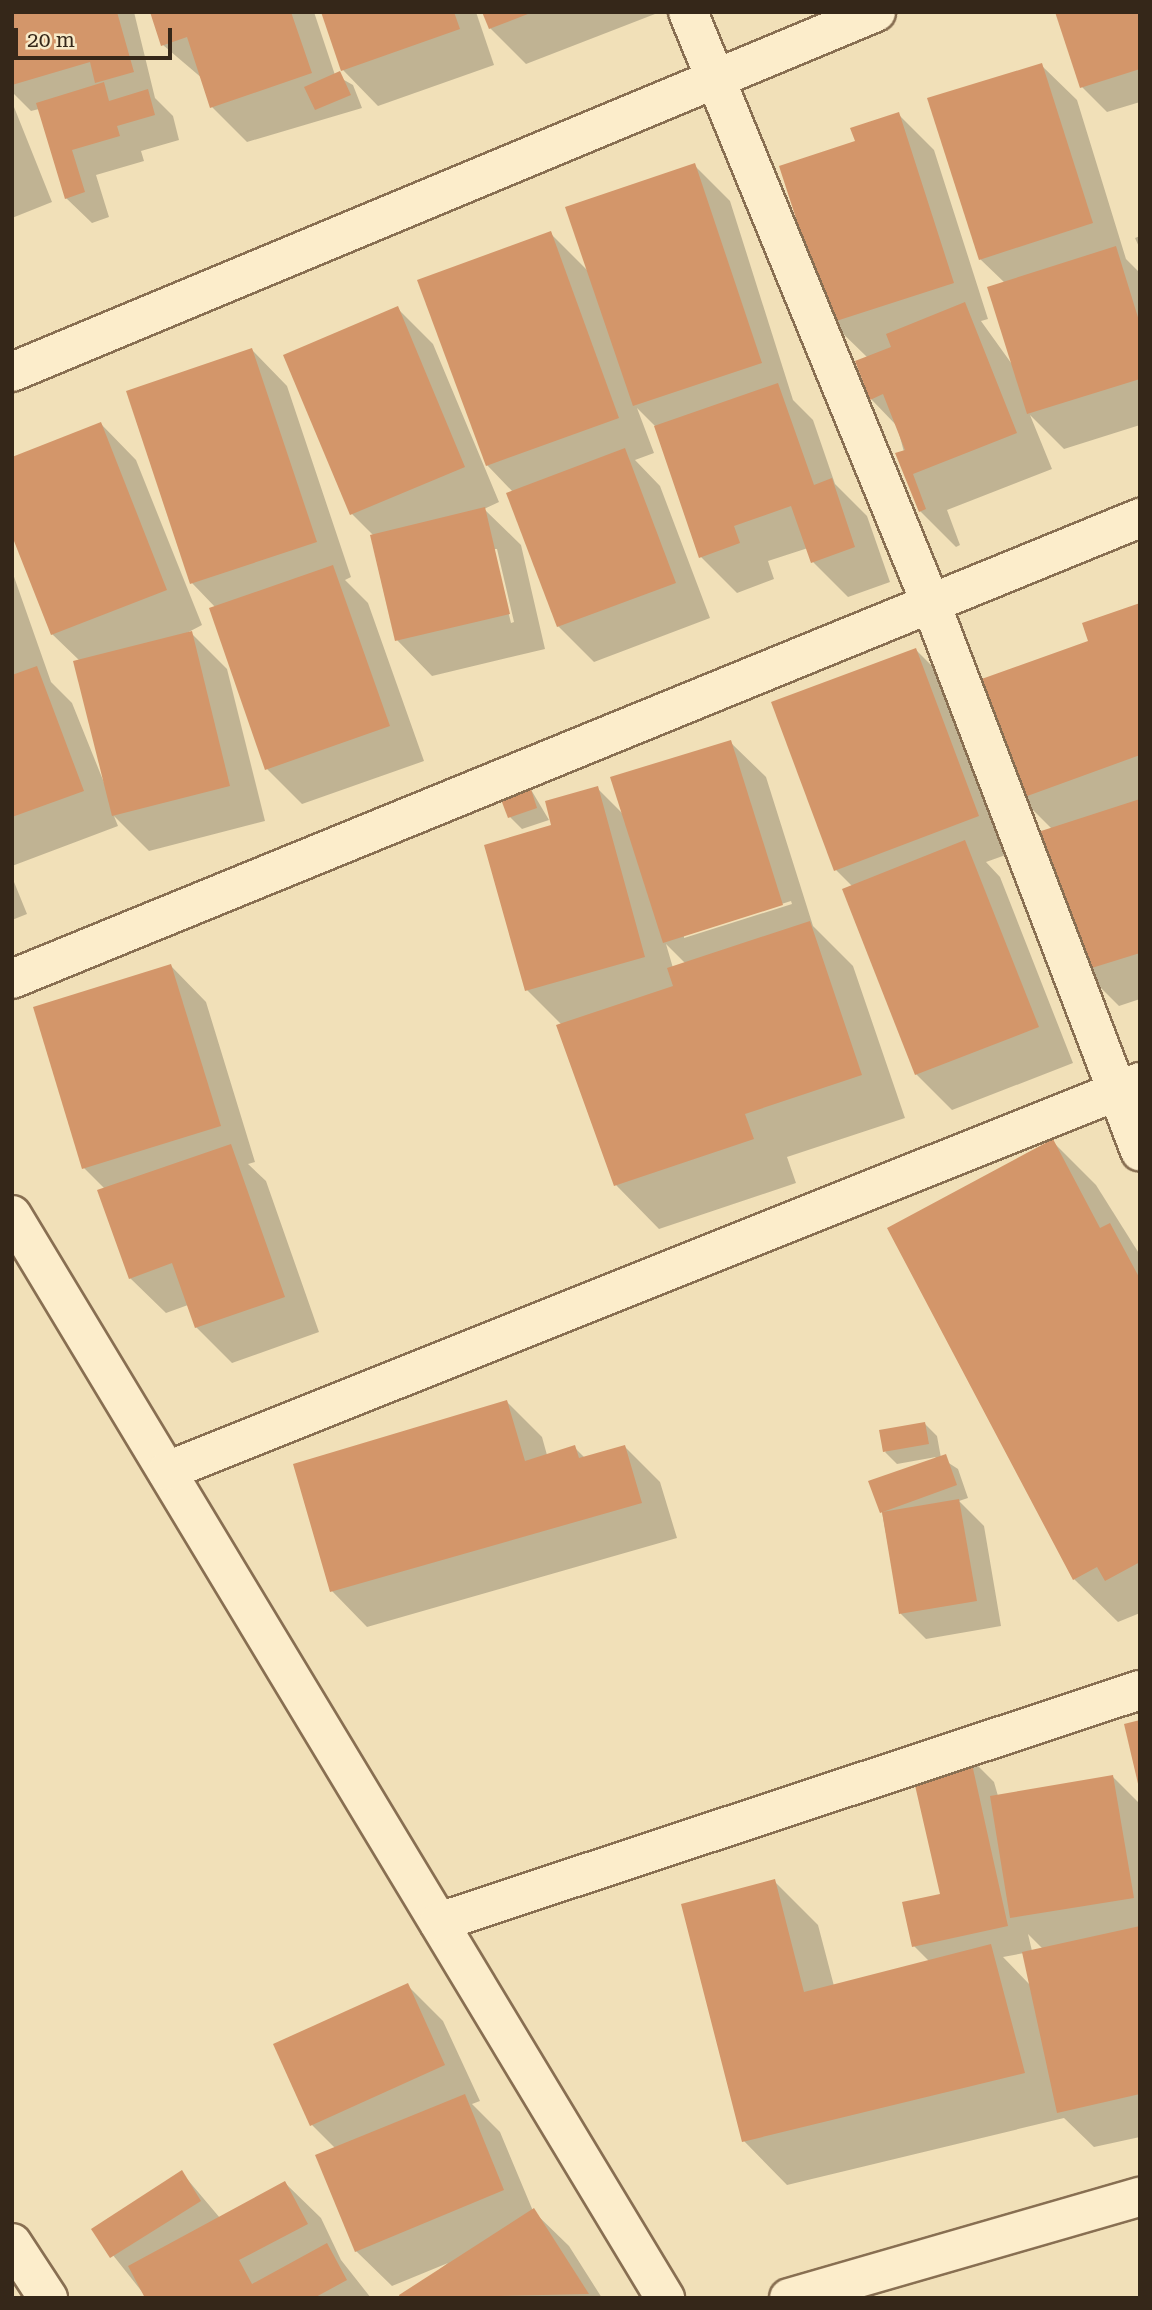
<!DOCTYPE html>
<html>
<head>
<meta charset="utf-8">
<style>
	body { margin:0 }
	#map { position:relative; width:1152px; height:2310px; overflow:hidden; background:#f1e0b8; font-family:"Roboto Serif",serif }
	div>[style] { position:absolute }
	.shadow>* { inset:0; background:#0003 }
	.building>* { inset:0; background:#d3966a }
	.roads { filter:drop-shadow(2px 0 #886f52) drop-shadow(-2px 0 #886f52) drop-shadow(0 2px #886f52) drop-shadow(0 -2px #886f52) }
	.minor>* { height:38px; margin:-19px; padding:0 19px; transform-origin:19px; border-radius:19px; background:#fcedcb }
	.tertiary>* { height:38px; margin:-19px; padding:0 19px; transform-origin:19px; border-radius:19px; background:#fcedcb }
	span { translate:-50% -50%; white-space:nowrap; text-align:center; line-height:1.15; -webkit-text-stroke:5px #f8eac8; paint-order:stroke }
	.frame { position:absolute; inset:0; border:14px solid #352719; pointer-events:none }
	.scale { position:absolute; left:14px; top:28px; width:158px; height:32px; box-sizing:border-box; border:4px solid #352719; border-top:0; padding-left:9px; font-size:21px; line-height:24px; white-space:nowrap; color:#352719; -webkit-text-stroke:5px #f8eac8; paint-order:stroke }
</style>
</head>
<body>
<div id="map">
	<div class="shadow">
		<div style="clip-path:polygon(12px 12px,134px 12px,155px 98px,173px 116px,179px 140px,141px 151px,144px 161px,96px 175px,109px 217px,92px 223px,66px 198px,39px 109px,31px 111px,12px 92px)"></div>
		<div style="clip-path:polygon(152px 12px,314px 12px,335px 75px,353px 85px,362px 108px,247px 142px,212px 107px,203px 79px,163px 45px)"></div>
		<div style="clip-path:polygon(323px 12px,476px 12px,494px 65px,378px 106px,343px 70px)"></div>
		<div style="clip-path:polygon(484px 12px,654px 12px,655px 14px,526px 64px,490px 28px)"></div>
		<div style="clip-path:polygon(1140px 12px,1140px 102px,1107px 112px,1082px 87px)"></div>
		<div style="clip-path:polygon(1041px 65px,1077px 100px,1126px 259px,1140px 273px,1140px 425px,1064px 449px,1030px 415px,1052px 469px,947px 510px,960px 545px,956px 547px,920px 511px,897px 426px,871px 399px,868px 358px,831px 322px,858px 142px,898px 114px,934px 150px,988px 319px,981px 321px,1014px 367px,1005px 283px,980px 259px)"></div>
		<div style="clip-path:polygon(12px 102px,52px 202px,12px 218px)"></div>
		<div style="clip-path:polygon(694px 165px,730px 201px,793px 400px,813px 420px,835px 484px,867px 516px,890px 582px,848px 597px,813px 562px,808px 548px,768px 561px,774px 579px,737px 593px,701px 557px,656px 427px,637px 408px,654px 453px,635px 460px,660px 486px,710px 618px,594px 662px,558px 626px,513px 492px,487px 465px,550px 233px,589px 272px)"></div>
		<div style="clip-path:polygon(1140px 236px,1140px 249px,1135px 238px)"></div>
		<div style="clip-path:polygon(evenodd,398px 309px,433px 344px,499px 502px,484px 509px,521px 545px,545px 649px,432px 676px,397px 640px,374px 536px,352px 514px,398px 309px,493px 549px,497px 549px,514px 622px,511px 623px,493px 549px)"></div>
		<div style="clip-path:polygon(252px 350px,287px 386px,351px 577px,345px 580px,368px 603px,424px 761px,302px 804px,267px 769px,216px 608px,192px 583px)"></div>
		<div style="clip-path:polygon(101px 424px,136px 460px,202px 625px,181px 636px,191px 633px,227px 669px,265px 821px,149px 851px,114px 816px,118px 826px,12px 866px,12px 571px,51px 682px,72px 703px,107px 790px,80px 661px,52px 634px)"></div>
		<div style="clip-path:polygon(1140px 605px,1140px 999px,1119px 1006px,1083px 970px,1052px 829px,1021px 798px,1090px 642px)"></div>
		<div style="clip-path:polygon(916px 650px,951px 685px,1014px 852px,986px 862px,1000px 877px,1073px 1063px,952px 1110px,916px 1074px,852px 886px,836px 870px)"></div>
		<div style="clip-path:polygon(evenodd,730px 742px,766px 777px,813px 926px,853px 966px,905px 1118px,787px 1157px,796px 1183px,659px 1229px,616px 1185px,562px 1025px,527px 990px,553px 827px,552px 819px,522px 829px,510px 817px,530px 788px,549px 820px,597px 788px,624px 815px,730px 742px,791px 901px,792px 904px,684px 938px,684px 935px,791px 901px,730px 742px,666px 944px,686px 964px,673px 968px,666px 944px)"></div>
		<div style="clip-path:polygon(12px 877px,27px 914px,12px 920px)"></div>
		<div style="clip-path:polygon(171px 966px,206px 1002px,255px 1162px,248px 1164px,266px 1181px,319px 1332px,232px 1363px,196px 1327px,188px 1305px,166px 1313px,130px 1278px,105px 1189px,84px 1168px)"></div>
		<div style="clip-path:polygon(1052px 1141px,1096px 1185px,1140px 1255px,1140px 1613px,1118px 1622px,1074px 1579px)"></div>
		<div style="clip-path:polygon(507px 1402px,542px 1437px,547px 1455px,574px 1447px,585px 1458px,625px 1447px,660px 1482px,677px 1538px,367px 1627px,332px 1591px)"></div>
		<div style="clip-path:polygon(925px 1424px,937px 1436px,941px 1458px,958px 1469px,968px 1498px,959px 1501px,984px 1526px,1001px 1626px,926px 1639px,901px 1614px,882px 1512px,936px 1457px,897px 1464px,885px 1452px)"></div>
		<div style="clip-path:polygon(evenodd,969px 1757px,994px 1782px,998px 1796px,1113px 1777px,1140px 1804px,1140px 2137px,1094px 2147px,1064px 2118px,787px 2185px,744px 2141px,774px 1881px,818px 1925px,834px 1986px,929px 1961px,914px 1946px,942px 1895px,969px 1757px,1028px 1934px,1043px 1949px,1032px 1951px,1028px 1934px,969px 1757px,1024px 1953px,1031px 1986px,1003px 1957px,1024px 1953px)"></div>
		<div style="clip-path:polygon(407px 1985px,443px 2021px,480px 2101px,472px 2104px,500px 2132px,533px 2211px,569px 2246px,602px 2298px,402px 2298px,448px 2263px,392px 2286px,356px 2251px,336px 2149px,312px 2125px)"></div>
		<div style="clip-path:polygon(182px 2173px,220px 2218px,285px 2183px,321px 2218px,341px 2260px,371px 2298px,147px 2298px,93px 2230px)"></div>
	</div>
	<div class="building">
		<div style="clip-path:polygon(12px 12px,117px 12px,134px 72px,95px 83px,90px 62px,12px 85px)"></div>
		<div style="clip-path:polygon(150px 12px,291px 12px,312px 73px,210px 108px,187px 37px,161px 46px)"></div>
		<div style="clip-path:polygon(321px 12px,454px 12px,460px 29px,341px 71px)"></div>
		<div style="clip-path:polygon(482px 12px,533px 12px,489px 29px)"></div>
		<div style="clip-path:polygon(1055px 12px,1140px 12px,1140px 69px,1080px 88px)"></div>
		<div style="clip-path:polygon(1042px 63px,1093px 223px,979px 260px,927px 98px)"></div>
		<div style="clip-path:polygon(340px 71px,351px 95px,315px 110px,304px 87px)"></div>
		<div style="clip-path:polygon(104px 82px,109px 101px,148px 89px,155px 115px,117px 126px,120px 136px,72px 150px,85px 192px,65px 199px,36px 103px)"></div>
		<div style="clip-path:polygon(899px 112px,954px 283px,830px 323px,779px 166px,855px 141px,850px 128px)"></div>
		<div style="clip-path:polygon(695px 163px,762px 363px,633px 406px,565px 207px)"></div>
		<div style="clip-path:polygon(551px 231px,619px 418px,486px 466px,417px 280px)"></div>
		<div style="clip-path:polygon(1116px 246px,1140px 324px,1140px 379px,1027px 414px,987px 287px)"></div>
		<div style="clip-path:polygon(965px 302px,1017px 433px,913px 474px,926px 509px,919px 512px,895px 453px,905px 450px,883px 394px,870px 400px,855px 361px,891px 347px,886px 334px)"></div>
		<div style="clip-path:polygon(398px 306px,465px 467px,350px 515px,283px 355px)"></div>
		<div style="clip-path:polygon(252px 348px,317px 542px,190px 584px,126px 391px)"></div>
		<div style="clip-path:polygon(778px 383px,814px 485px,832px 478px,855px 547px,811px 563px,791px 506px,734px 526px,740px 543px,699px 558px,654px 426px)"></div>
		<div style="clip-path:polygon(101px 422px,167px 590px,51px 635px,12px 536px,12px 457px)"></div>
		<div style="clip-path:polygon(625px 448px,676px 583px,557px 627px,506px 493px)"></div>
		<div style="clip-path:polygon(485px 507px,510px 614px,395px 641px,370px 535px)"></div>
		<div style="clip-path:polygon(333px 565px,390px 726px,265px 770px,209px 608px)"></div>
		<div style="clip-path:polygon(1140px 603px,1140px 755px,1019px 799px,976px 681px,1088px 641px,1082px 623px)"></div>
		<div style="clip-path:polygon(192px 631px,230px 786px,112px 816px,73px 661px)"></div>
		<div style="clip-path:polygon(916px 648px,979px 816px,834px 871px,771px 702px)"></div>
		<div style="clip-path:polygon(37px 666px,84px 791px,12px 817px,12px 675px)"></div>
		<div style="clip-path:polygon(731px 740px,783px 905px,663px 943px,610px 777px)"></div>
		<div style="clip-path:polygon(530px 786px,537px 808px,508px 818px,500px 797px)"></div>
		<div style="clip-path:polygon(598px 786px,645px 957px,525px 991px,484px 845px,551px 825px,545px 801px)"></div>
		<div style="clip-path:polygon(1140px 799px,1140px 953px,1082px 971px,1038px 832px)"></div>
		<div style="clip-path:polygon(965px 840px,1039px 1027px,915px 1075px,842px 889px)"></div>
		<div style="clip-path:polygon(810px 921px,862px 1075px,745px 1114px,754px 1139px,614px 1186px,556px 1025px,673px 986px,667px 968px)"></div>
		<div style="clip-path:polygon(171px 964px,221px 1126px,82px 1169px,33px 1007px)"></div>
		<div style="clip-path:polygon(1053px 1139px,1100px 1228px,1110px 1223px,1140px 1279px,1140px 1562px,1105px 1581px,1097px 1567px,1073px 1580px,887px 1228px)"></div>
		<div style="clip-path:polygon(231px 1144px,285px 1297px,195px 1328px,172px 1263px,129px 1279px,97px 1190px)"></div>
		<div style="clip-path:polygon(507px 1400px,525px 1461px,575px 1445px,579px 1458px,625px 1445px,642px 1503px,330px 1592px,293px 1464px)"></div>
		<div style="clip-path:polygon(925px 1422px,929px 1444px,883px 1452px,879px 1430px)"></div>
		<div style="clip-path:polygon(946px 1454px,957px 1485px,880px 1513px,868px 1481px)"></div>
		<div style="clip-path:polygon(959px 1499px,977px 1601px,899px 1614px,882px 1512px)"></div>
		<div style="clip-path:polygon(1140px 1720px,1140px 1788px,1139px 1788px,1124px 1724px)"></div>
		<div style="clip-path:polygon(970px 1755px,1008px 1926px,912px 1947px,902px 1902px,940px 1894px,911px 1768px)"></div>
		<div style="clip-path:polygon(1113px 1775px,1134px 1898px,1010px 1918px,990px 1796px)"></div>
		<div style="clip-path:polygon(775px 1879px,804px 1992px,991px 1944px,1025px 2073px,742px 2142px,681px 1904px)"></div>
		<div style="clip-path:polygon(1140px 1926px,1140px 2094px,1057px 2113px,1022px 1952px)"></div>
		<div style="clip-path:polygon(408px 1983px,445px 2065px,310px 2126px,273px 2044px)"></div>
		<div style="clip-path:polygon(465px 2094px,504px 2190px,355px 2252px,315px 2155px)"></div>
		<div style="clip-path:polygon(182px 2170px,201px 2201px,110px 2258px,91px 2229px)"></div>
		<div style="clip-path:polygon(285px 2181px,308px 2224px,239px 2260px,252px 2284px,327px 2243px,347px 2280px,314px 2298px,145px 2298px,128px 2266px)"></div>
		<div style="clip-path:polygon(534px 2208px,589px 2294px,400px 2298px,399px 2295px)"></div>
	</div>
	<div class="roads">
		<div class="minor">
			<div style="left:688px;top:12px;width:640px;rotate:67.68deg"></div>
			<div style="left:931px;top:604px;width:586px;rotate:69.09deg"></div>
			<div style="left:12px;top:979px;width:1219px;rotate:-22.23deg"></div>
			<div style="left:12px;top:1215px;width:1265px;rotate:58.91deg"></div>
			<div style="left:167px;top:1471px;width:1048px;rotate:-21.79deg"></div>
			<div style="left:439px;top:1922px;width:738px;rotate:-18.31deg"></div>
			<div style="left:789px;top:2298px;width:365px;rotate:-16.1deg"></div>
		</div>
		<div class="tertiary">
			<div style="left:12px;top:372px;width:936px;rotate:-22.62deg"></div>
			<div style="left:12px;top:2243px;width:66px;rotate:56.8deg"></div>
		</div>
	</div>
	<div class="frame"></div>
	<div class="scale">20 m</div>
</div>
</body>
</html>
